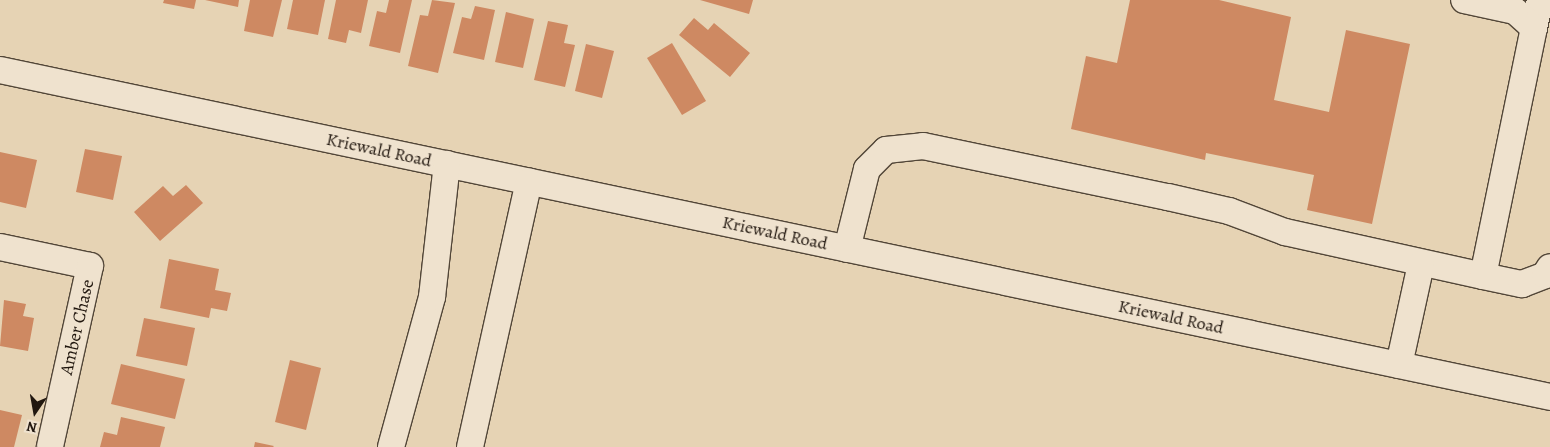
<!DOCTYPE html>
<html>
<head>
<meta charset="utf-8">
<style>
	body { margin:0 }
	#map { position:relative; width:1550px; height:447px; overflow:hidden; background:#e6d3b4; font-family:Alegreya,serif }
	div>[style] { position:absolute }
	.building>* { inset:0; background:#ce8962 }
	.roads { filter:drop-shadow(1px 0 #524638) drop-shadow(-1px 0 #524638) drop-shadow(0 1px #524638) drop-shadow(0 -1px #524638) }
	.minor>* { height:26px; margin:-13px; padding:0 13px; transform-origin:13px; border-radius:13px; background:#efe2ce }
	span { translate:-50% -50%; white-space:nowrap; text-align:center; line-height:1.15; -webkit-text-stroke:5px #efe2ce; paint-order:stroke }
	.street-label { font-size:18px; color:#21170f }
	.north { position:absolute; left:10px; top:387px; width:50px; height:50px; -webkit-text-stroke:4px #efe2ce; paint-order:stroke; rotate:192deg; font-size:14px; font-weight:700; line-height:20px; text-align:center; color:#21170f }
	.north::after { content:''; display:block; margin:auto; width:18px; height:22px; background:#21170f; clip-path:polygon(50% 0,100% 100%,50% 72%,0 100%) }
</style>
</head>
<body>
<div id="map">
	<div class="building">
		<div style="clip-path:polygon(164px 0,196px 0,194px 9px,163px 3px)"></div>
		<div style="clip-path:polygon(205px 0,239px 0,238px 7px)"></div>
		<div style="clip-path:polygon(250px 0,282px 0,273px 37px,244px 31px)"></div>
		<div style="clip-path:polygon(293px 0,325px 0,318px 35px,287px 29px)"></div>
		<div style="clip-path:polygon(336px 0,368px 0,361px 33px,349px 30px,346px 43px,328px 39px)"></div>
		<div style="clip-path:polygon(389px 0,412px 0,400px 53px,369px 46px,377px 11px,386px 13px)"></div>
		<div style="clip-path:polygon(432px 0,455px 3px,438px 73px,408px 66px,420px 15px,428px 16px)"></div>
		<div style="clip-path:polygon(700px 0,753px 0,749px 14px)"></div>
		<div style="clip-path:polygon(1130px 0,1219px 0,1291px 17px,1274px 100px,1329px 112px,1346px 30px,1410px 44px,1372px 224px,1307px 210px,1314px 175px,1206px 153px,1205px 160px,1071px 129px,1086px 56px,1117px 63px)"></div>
		<div style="clip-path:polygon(475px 6px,495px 10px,484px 60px,453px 53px,462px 17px,471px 19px)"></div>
		<div style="clip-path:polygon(506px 12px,534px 19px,523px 68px,495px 62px)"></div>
		<div style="clip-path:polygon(694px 18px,708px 30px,714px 23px,750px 53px,730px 77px,679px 35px)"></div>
		<div style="clip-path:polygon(548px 21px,568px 25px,564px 43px,575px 45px,565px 87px,534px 80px)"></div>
		<div style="clip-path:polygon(672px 43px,706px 101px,682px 115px,647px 58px)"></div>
		<div style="clip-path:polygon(586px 44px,614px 51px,602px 98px,575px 91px)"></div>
		<div style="clip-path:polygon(85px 149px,122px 156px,113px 200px,76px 192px)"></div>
		<div style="clip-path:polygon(0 152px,37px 160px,26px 208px,0 202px)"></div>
		<div style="clip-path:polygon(186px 185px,203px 203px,160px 241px,134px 212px,163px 186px,173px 196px)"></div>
		<div style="clip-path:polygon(169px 259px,219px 269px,215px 290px,231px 293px,227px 311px,211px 308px,209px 318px,160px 308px)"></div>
		<div style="clip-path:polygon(4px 300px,26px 304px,23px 316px,34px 318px,28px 351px,0 346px)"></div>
		<div style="clip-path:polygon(144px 318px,195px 328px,187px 366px,136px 356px)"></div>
		<div style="clip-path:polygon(290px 360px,321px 368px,306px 430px,275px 422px)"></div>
		<div style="clip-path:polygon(121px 364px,185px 379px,175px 419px,111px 404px)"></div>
		<div style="clip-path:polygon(0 410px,22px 415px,14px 447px,0 447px)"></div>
		<div style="clip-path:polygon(121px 417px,165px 427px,160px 447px,100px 447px,104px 432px,117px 435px)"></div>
		<div style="clip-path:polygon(255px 442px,274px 446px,273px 447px,254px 447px)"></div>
	</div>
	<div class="roads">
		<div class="minor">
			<div style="left:1534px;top:28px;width:29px;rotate:-78deg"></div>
			<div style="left:0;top:70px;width:1584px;rotate:11.91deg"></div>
			<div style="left:0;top:247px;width:92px;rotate:11.9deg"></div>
			<div style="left:90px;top:266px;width:185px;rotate:102.5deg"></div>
			<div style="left:847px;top:249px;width:82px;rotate:-76deg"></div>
			<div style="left:867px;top:169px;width:27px;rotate:-45deg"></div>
			<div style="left:886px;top:150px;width:37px;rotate:-6deg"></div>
			<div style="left:923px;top:146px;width:250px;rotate:11.8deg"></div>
			<div style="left:1168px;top:197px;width:63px;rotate:12.9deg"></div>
			<div style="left:1229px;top:211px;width:60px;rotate:20.6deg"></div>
			<div style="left:1285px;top:232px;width:203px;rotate:12.5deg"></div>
			<div style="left:1483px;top:276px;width:253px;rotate:-78.4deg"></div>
			<div style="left:1534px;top:28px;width:25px;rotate:-138deg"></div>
			<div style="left:1515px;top:11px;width:52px;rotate:-167.8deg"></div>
			<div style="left:1483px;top:276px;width:40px;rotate:12deg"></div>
			<div style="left:1522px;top:284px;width:25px;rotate:-21deg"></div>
			<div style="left:1545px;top:275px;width:9px;rotate:-58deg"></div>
			<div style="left:1399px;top:365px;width:103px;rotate:-77.7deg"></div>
			<div style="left:391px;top:447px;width:156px;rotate:-74.7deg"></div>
			<div style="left:432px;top:297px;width:134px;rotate:-83.6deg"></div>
			<div style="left:470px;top:447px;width:272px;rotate:-77.5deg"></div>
		</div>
	</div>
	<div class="street-label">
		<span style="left:379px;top:150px;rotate:12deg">Kriewald Road</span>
		<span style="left:775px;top:233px;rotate:12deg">Kriewald Road</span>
		<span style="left:1171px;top:317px;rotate:12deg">Kriewald Road</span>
		<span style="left:77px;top:327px;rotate:-77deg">Amber Chase</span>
	</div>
	<div class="north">N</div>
</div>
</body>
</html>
